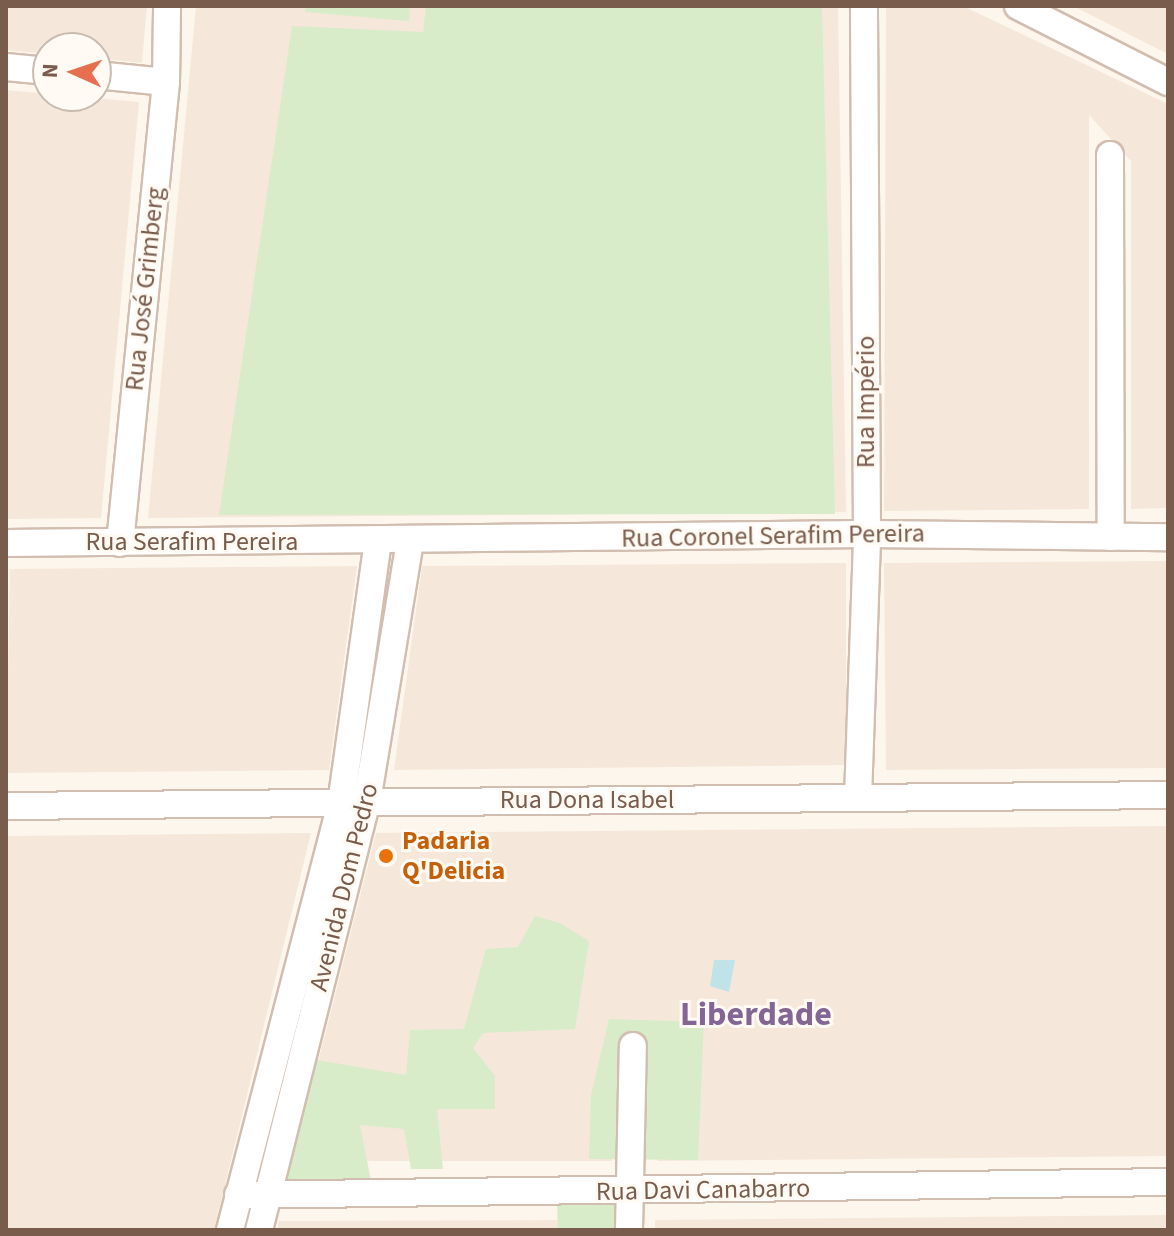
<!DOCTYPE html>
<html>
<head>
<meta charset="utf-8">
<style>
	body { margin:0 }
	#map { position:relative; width:1174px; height:1236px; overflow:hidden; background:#fdf6ec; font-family:"Source Sans 3",sans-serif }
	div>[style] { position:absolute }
	.residential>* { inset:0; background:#f5e8da }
	.green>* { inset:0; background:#d8ecc9 }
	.water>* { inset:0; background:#bfe3e8 }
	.roads { filter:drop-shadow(2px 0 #d1beb0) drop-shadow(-2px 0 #d1beb0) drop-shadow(0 2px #d1beb0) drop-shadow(0 -2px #d1beb0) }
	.minor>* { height:26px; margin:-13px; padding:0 13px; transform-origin:13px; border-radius:13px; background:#fff }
	.dots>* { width:22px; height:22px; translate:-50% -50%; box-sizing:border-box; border:4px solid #fffaf3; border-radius:50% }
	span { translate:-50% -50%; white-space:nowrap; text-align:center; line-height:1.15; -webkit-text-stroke:6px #fffaf3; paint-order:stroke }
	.street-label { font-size:26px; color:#7a5c4d }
	.food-label { font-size:26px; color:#c56008; font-weight:700 }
	.left { translate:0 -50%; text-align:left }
	.district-label { font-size:34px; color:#846695; font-weight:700 }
	.frame { position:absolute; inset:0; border:8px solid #7a5c4d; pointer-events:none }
	.north { position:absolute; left:32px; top:32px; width:80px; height:80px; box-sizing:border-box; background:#fffaf3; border:2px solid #cabbb1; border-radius:50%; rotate:273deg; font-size:22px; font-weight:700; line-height:32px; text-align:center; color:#7a5c4d }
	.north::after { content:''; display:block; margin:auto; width:28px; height:36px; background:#e76f51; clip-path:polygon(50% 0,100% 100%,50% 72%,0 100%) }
</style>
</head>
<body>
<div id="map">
	<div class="residential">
		<div style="clip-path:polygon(6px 6px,147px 6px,142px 63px,96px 58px,96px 48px,48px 48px,48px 54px,6px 50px)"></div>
		<div style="clip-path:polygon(196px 6px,838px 6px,846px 512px,148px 518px)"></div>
		<div style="clip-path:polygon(886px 6px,963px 6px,1168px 104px,1168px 508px,1131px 509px,1131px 161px,1089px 115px,1089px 509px,884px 511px)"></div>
		<div style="clip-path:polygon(1073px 6px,1168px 6px,1168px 54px)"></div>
		<div style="clip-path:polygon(6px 90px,139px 102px,101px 518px,6px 519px)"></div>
		<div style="clip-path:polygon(1168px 561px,1168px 768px,886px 770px,884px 563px)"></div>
		<div style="clip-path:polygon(846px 563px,846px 765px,394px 770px,422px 566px)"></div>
		<div style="clip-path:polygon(357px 566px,329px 770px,6px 773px,10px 569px)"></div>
		<div style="clip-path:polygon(1168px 826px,1168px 1156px,657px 1161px,658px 1084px,611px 1031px,612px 1161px,293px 1161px,376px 833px)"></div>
		<div style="clip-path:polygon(311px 833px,214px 1230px,6px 1230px,6px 836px)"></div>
		<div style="clip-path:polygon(1168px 1215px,1168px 1230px,655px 1230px,655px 1220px)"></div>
		<div style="clip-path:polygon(605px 1220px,605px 1230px,277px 1230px,279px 1221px)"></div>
	</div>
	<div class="green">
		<div style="clip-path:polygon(306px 6px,410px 6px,409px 21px,305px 12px)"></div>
		<div style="clip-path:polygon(426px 6px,822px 6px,835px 514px,219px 515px,292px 26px,423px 32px)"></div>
		<div style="clip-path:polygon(535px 916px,560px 923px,589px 941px,575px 1029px,483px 1033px,473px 1048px,495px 1076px,495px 1109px,437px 1109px,443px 1169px,411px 1169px,404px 1129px,360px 1125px,372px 1186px,270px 1188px,311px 1059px,406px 1075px,410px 1030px,464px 1029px,486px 949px,518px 947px)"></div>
		<div style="clip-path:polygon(609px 1019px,704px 1022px,698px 1160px,589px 1159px,591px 1095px)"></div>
		<div style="clip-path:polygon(557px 1204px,619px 1205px,620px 1230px,558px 1230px)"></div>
	</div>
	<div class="water">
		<div style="clip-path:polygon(714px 960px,735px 960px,729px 992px,710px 986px)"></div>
	</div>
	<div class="roads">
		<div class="minor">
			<div style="left:1018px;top:6px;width:168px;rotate:26.9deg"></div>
			<div style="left:6px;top:67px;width:42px;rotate:5.4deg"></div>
			<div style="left:96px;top:75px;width:70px;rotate:5.7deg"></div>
			<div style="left:1110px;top:155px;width:382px;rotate:89.9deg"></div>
			<div style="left:6px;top:543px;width:861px;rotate:-0.6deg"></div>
			<div style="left:867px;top:534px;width:301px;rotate:0.6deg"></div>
			<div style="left:120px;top:543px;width:463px;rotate:-84.3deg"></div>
			<div style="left:166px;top:82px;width:76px;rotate:-89.2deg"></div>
			<div style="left:858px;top:798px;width:264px;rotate:-88deg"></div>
			<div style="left:867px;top:534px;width:528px;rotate:-90.33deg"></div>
			<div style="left:6px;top:806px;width:1162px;rotate:-0.54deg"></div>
			<div style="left:238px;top:1195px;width:930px;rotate:-0.8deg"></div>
			<div style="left:230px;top:1230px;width:440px;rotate:-75.4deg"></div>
			<div style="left:341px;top:804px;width:265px;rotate:-82deg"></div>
			<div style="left:259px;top:1230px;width:442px;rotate:-75.9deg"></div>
			<div style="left:367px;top:801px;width:265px;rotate:-80.6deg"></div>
			<div style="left:629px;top:1230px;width:184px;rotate:-88.8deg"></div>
		</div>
	</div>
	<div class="dots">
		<div style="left:386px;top:856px;background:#e8710a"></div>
	</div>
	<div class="street-label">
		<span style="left:145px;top:289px;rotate:-84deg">Rua José Grimberg</span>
		<span style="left:866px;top:402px;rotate:-90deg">Rua Império</span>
		<span style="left:773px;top:536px;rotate:-1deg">Rua Coronel Serafim Pereira</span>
		<span style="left:192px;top:542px">Rua Serafim Pereira</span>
		<span style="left:587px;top:800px">Rua Dona Isabel</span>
		<span style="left:344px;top:887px;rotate:-76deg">Avenida Dom Pedro</span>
		<span style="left:703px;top:1190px;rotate:-1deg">Rua Davi Canabarro</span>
	</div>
	<div class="food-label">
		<span class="left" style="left:402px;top:856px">Padaria<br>Q'Delicia</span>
	</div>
	<div class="district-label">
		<span style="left:756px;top:1015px">Liberdade</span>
	</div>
	<div class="frame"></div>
	<div class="north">N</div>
</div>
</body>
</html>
